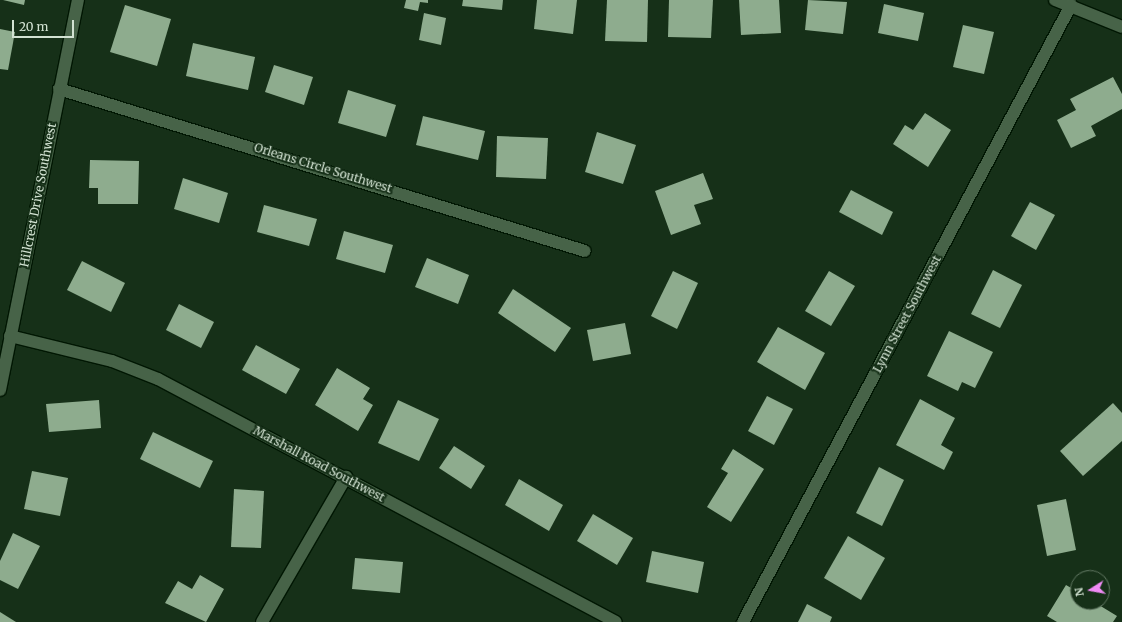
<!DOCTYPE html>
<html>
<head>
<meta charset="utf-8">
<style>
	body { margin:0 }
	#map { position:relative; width:1122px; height:622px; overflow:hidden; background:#163018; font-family:Merriweather,serif }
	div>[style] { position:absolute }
	.building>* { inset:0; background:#8eac8e }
	.roads { filter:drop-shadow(1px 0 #011703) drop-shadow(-1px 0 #011703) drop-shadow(0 1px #011703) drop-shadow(0 -1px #011703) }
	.street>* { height:12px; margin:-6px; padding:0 6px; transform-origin:6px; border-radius:6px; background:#476348 }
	span { translate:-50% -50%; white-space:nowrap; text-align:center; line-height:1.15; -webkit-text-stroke:4px #163018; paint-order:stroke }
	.street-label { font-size:12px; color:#d2e2d2 }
	.north { position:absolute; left:1070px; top:570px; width:40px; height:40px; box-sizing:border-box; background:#163018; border:1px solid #617762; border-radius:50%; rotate:259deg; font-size:11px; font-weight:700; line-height:16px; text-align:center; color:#d2e2d2 }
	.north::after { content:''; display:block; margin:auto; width:14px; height:18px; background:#f08bf5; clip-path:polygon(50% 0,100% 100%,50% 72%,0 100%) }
	.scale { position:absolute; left:12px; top:20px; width:62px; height:18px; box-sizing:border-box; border:2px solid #d2e2d2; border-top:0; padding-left:5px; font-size:12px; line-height:14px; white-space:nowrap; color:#d2e2d2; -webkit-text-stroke:3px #163018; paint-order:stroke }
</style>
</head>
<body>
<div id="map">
	<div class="building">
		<div style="clip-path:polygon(3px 0,25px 0,24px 5px)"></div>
		<div style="clip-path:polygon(406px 0,428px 0,428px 3px,420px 2px,418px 11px,404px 8px)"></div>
		<div style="clip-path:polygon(463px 0,503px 0,502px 10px,462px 6px)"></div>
		<div style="clip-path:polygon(537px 0,577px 0,573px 34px,534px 29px)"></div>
		<div style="clip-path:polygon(607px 0,648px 0,647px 42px,605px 41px)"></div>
		<div style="clip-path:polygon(669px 0,713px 0,711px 38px,668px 37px)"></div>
		<div style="clip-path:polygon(739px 0,779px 0,781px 33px,741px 35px)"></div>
		<div style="clip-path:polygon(808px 0,847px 2px,843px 34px,805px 30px)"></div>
		<div style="clip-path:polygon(884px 4px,924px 13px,918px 41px,878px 33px)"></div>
		<div style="clip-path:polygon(125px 5px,171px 19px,157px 66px,110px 52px)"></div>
		<div style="clip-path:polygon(424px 13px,446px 18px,441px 45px,419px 40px)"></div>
		<div style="clip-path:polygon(963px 25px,994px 32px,984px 74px,953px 67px)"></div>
		<div style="clip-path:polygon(0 29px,15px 32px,8px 70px,0 69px)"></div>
		<div style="clip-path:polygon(193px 43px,255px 57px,248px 90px,186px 76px)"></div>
		<div style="clip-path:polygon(274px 65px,313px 77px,304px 105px,265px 92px)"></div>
		<div style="clip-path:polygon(1113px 77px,1122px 94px,1122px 109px,1091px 126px,1096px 136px,1071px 148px,1057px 120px,1076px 110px,1070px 99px)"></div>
		<div style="clip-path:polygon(348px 90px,396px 105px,386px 137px,338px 123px)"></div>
		<div style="clip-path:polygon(925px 113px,951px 130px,928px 167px,893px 144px,905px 125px,913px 130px)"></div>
		<div style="clip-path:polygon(423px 116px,485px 131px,478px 160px,416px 145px)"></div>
		<div style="clip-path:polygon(597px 132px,636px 145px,623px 184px,585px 172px)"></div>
		<div style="clip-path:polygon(497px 136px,548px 138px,546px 179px,496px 177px)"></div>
		<div style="clip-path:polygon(90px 160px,139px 161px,138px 204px,98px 204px,98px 188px,89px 188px)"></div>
		<div style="clip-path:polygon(703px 173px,713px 199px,694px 205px,701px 224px,671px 235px,655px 191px)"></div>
		<div style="clip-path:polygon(183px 178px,228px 193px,219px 223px,174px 209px)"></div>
		<div style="clip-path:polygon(851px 190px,893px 212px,882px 235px,839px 212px)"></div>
		<div style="clip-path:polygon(1030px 202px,1055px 215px,1036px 250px,1011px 236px)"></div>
		<div style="clip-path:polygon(264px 205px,317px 219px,309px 246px,257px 232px)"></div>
		<div style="clip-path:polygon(344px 231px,393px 245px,385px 273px,336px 259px)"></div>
		<div style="clip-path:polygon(427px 258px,469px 275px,458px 304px,415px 287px)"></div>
		<div style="clip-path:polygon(82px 261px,125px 283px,111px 312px,67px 290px)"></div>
		<div style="clip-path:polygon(993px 270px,1022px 285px,1000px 328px,971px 314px)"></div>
		<div style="clip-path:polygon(673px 271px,698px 283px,677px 329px,651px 316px)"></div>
		<div style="clip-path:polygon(829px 271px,855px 286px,831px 326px,805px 311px)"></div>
		<div style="clip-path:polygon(513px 289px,571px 328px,555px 352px,498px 313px)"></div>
		<div style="clip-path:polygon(179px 304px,214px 322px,201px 348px,166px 330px)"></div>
		<div style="clip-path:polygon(625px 323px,631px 354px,593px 361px,587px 330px)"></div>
		<div style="clip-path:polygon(778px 327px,825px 353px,805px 390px,757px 362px)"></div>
		<div style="clip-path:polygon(949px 331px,993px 352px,975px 388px,962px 382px,958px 391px,927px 376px)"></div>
		<div style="clip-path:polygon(256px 345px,300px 369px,286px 394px,242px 370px)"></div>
		<div style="clip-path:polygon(337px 368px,370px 388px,363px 399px,373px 405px,358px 431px,315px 405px)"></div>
		<div style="clip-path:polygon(767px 396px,793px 409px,774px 445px,748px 431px)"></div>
		<div style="clip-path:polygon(920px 399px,955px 418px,941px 445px,953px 452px,944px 470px,896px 445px)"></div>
		<div style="clip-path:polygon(99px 400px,101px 428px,49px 432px,46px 404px)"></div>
		<div style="clip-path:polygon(398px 400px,439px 419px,419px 461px,378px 443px)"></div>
		<div style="clip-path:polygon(1113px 403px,1122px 413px,1122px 441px,1083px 476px,1060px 451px)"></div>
		<div style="clip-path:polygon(153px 432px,213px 461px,200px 488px,140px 459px)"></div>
		<div style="clip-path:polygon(454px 446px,485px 466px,471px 489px,439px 468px)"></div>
		<div style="clip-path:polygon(733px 449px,764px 469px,731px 522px,707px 507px,728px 473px,721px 469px)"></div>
		<div style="clip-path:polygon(879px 467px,904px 480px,882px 526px,856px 513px)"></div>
		<div style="clip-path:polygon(32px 471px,68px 478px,60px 516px,24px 509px)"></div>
		<div style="clip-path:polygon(519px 479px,563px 505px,549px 531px,505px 505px)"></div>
		<div style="clip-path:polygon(234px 489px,264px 491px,261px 548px,231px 547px)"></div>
		<div style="clip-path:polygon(1066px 499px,1076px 550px,1047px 556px,1037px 505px)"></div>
		<div style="clip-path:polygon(593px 514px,633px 538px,617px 565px,577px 541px)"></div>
		<div style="clip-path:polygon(13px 533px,40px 546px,18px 589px,0 580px,0 561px)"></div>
		<div style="clip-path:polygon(848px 536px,885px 558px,861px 600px,824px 578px)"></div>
		<div style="clip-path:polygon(652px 551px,704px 562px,698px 593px,646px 582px)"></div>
		<div style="clip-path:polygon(355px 558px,403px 562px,400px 593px,352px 589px)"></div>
		<div style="clip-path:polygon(200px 575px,224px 589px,206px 622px,165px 603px,178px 581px,192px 589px)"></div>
		<div style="clip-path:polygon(1066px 585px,1078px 592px,1078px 602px,1094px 602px,1117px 616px,1113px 622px,1057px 622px,1047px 616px)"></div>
		<div style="clip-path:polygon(807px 604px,832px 617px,830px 622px,798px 622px)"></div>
		<div style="clip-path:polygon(0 612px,16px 622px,0 622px)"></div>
	</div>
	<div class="roads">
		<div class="street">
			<div style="left:1055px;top:0;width:72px;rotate:21.9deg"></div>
			<div style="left:59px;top:89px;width:550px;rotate:17.12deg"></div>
			<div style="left:10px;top:336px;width:105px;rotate:13.8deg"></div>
			<div style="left:112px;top:361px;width:49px;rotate:21.4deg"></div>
			<div style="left:158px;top:379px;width:518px;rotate:27.95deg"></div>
			<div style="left:0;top:390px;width:398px;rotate:-78.7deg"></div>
			<div style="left:262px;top:622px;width:168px;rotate:-59.9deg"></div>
			<div style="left:743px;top:622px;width:699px;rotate:-62deg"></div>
		</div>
	</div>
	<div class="street-label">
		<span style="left:323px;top:168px;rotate:17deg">Orleans Circle Southwest</span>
		<span style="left:38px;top:195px;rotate:-79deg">Hillcrest Drive Southwest</span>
		<span style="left:907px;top:314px;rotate:-62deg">Lynn Street Southwest</span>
		<span style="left:319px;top:464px;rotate:28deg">Marshall Road Southwest</span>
	</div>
	<div class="north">N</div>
	<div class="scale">20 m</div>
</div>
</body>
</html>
